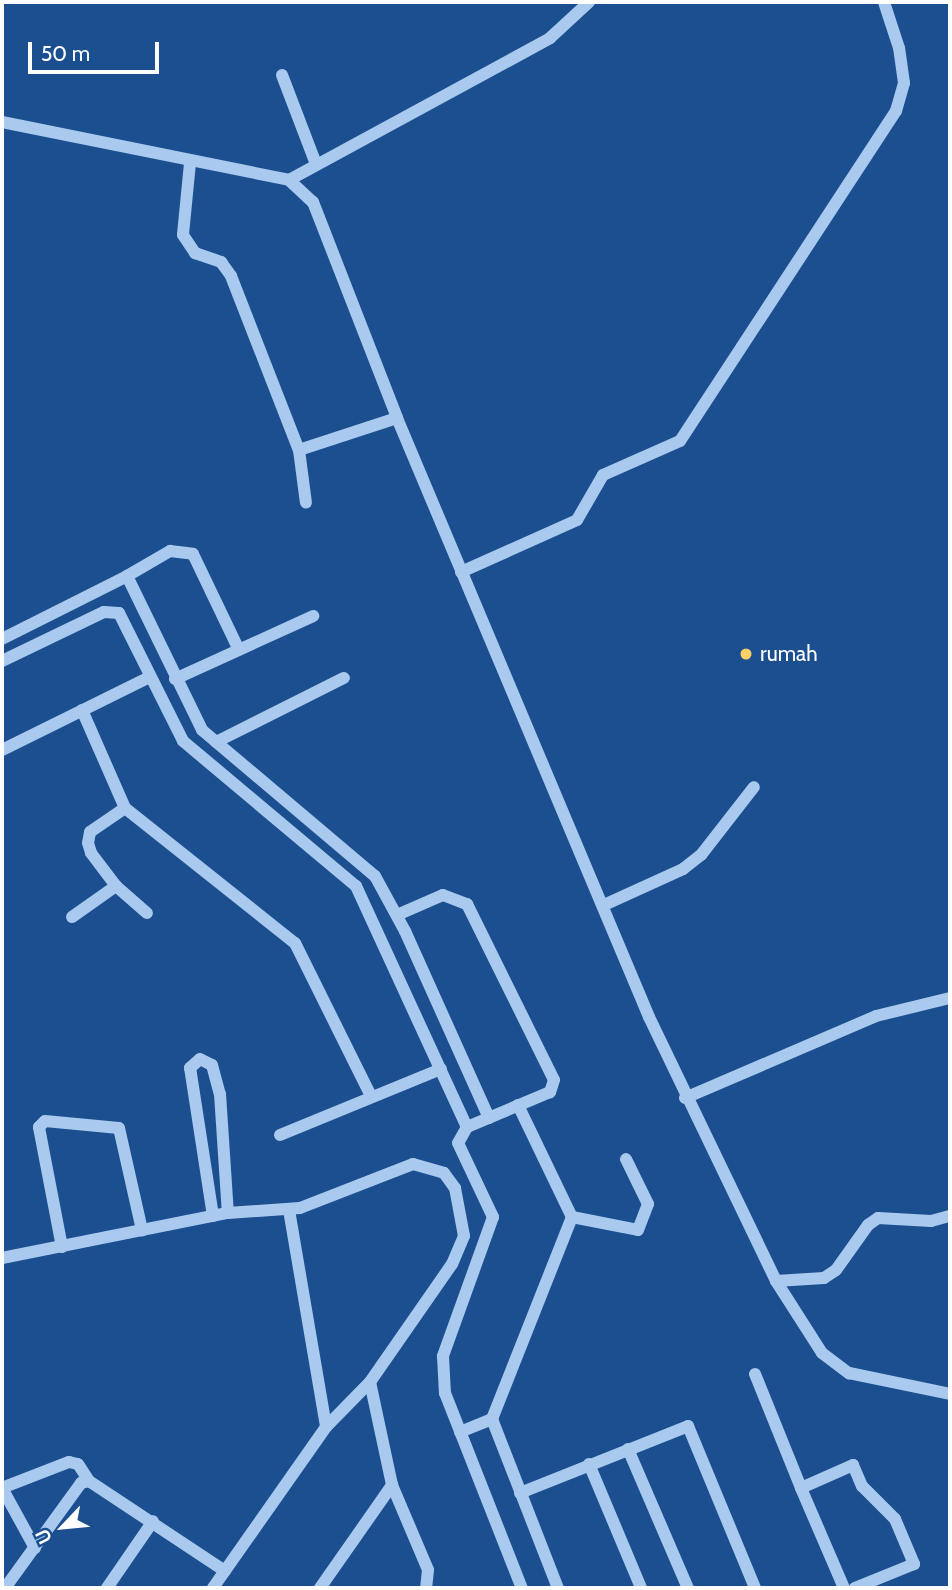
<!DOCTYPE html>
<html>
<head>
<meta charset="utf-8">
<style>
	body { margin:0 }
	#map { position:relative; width:952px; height:1590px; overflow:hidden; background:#1b4f8f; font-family:Cabin,sans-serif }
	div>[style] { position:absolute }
	.minor>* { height:12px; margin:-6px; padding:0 6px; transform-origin:6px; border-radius:6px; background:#a9c9ee }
	.dots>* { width:19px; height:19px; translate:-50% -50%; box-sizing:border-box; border:4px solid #1b4f8f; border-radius:50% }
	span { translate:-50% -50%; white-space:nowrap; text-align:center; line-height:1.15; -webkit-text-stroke:7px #1b4f8f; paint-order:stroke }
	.poi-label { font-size:21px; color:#fff }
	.left { translate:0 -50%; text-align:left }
	.frame { position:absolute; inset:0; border:4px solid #fff; pointer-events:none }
	.north { position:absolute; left:28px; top:1492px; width:70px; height:70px; -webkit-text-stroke:5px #1b4f8f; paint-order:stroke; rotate:244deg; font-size:19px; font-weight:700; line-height:28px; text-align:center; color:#fff }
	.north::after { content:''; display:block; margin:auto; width:24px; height:32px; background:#fff; clip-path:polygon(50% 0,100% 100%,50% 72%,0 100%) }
	.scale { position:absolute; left:28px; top:42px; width:131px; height:32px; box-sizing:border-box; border:4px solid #fff; border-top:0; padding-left:9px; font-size:21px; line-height:24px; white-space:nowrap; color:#fff; -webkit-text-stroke:5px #1b4f8f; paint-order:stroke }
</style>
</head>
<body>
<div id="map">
	<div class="minor">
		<div style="left:282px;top:75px;width:95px;rotate:69.1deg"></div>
		<div style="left:2px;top:122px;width:293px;rotate:11.4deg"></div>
		<div style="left:289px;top:180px;width:33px;rotate:43deg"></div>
		<div style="left:313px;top:202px;width:232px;rotate:68.7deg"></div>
		<div style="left:397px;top:418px;width:650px;rotate:67.18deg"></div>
		<div style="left:649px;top:1017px;width:293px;rotate:64.3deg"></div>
		<div style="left:776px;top:1281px;width:85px;rotate:57.4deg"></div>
		<div style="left:822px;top:1353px;width:34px;rotate:37deg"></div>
		<div style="left:849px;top:1373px;width:103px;rotate:11.7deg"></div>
		<div style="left:190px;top:163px;width:72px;rotate:95.6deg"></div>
		<div style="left:183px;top:235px;width:22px;rotate:56deg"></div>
		<div style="left:195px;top:253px;width:28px;rotate:19deg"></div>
		<div style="left:221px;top:262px;width:17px;rotate:54deg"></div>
		<div style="left:231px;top:276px;width:187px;rotate:68.7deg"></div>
		<div style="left:299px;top:450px;width:53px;rotate:82.5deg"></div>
		<div style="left:289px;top:180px;width:297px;rotate:-28.5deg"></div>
		<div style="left:550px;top:38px;width:53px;rotate:-42.7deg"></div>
		<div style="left:299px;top:450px;width:103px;rotate:-18.1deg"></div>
		<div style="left:461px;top:572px;width:127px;rotate:-24.1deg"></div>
		<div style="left:577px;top:520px;width:52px;rotate:-60deg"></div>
		<div style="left:603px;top:475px;width:84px;rotate:-23.8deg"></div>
		<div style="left:680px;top:441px;width:394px;rotate:-56.8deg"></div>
		<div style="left:896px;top:111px;width:29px;rotate:-74deg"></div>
		<div style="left:904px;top:83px;width:35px;rotate:-98deg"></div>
		<div style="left:899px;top:48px;width:48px;rotate:-108.1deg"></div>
		<div style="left:127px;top:576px;width:50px;rotate:-30.2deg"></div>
		<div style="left:170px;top:551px;width:23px;rotate:7deg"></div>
		<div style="left:193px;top:554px;width:106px;rotate:64.4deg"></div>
		<div style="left:2px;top:639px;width:140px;rotate:-26.7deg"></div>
		<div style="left:127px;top:576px;width:171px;rotate:64deg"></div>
		<div style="left:202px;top:730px;width:226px;rotate:40.2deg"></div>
		<div style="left:375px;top:876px;width:63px;rotate:61.4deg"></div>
		<div style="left:405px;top:931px;width:205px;rotate:65.8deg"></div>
		<div style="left:2px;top:661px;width:113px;rotate:-25.7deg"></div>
		<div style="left:104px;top:612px;width:15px;rotate:4deg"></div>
		<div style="left:119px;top:613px;width:143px;rotate:63.4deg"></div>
		<div style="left:183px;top:741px;width:226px;rotate:40deg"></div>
		<div style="left:356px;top:886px;width:265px;rotate:65.3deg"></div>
		<div style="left:175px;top:679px;width:152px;rotate:-24.5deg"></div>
		<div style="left:82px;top:710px;width:107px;rotate:66.3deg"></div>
		<div style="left:125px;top:808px;width:217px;rotate:38.5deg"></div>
		<div style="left:295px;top:943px;width:171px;rotate:63.6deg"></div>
		<div style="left:216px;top:742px;width:143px;rotate:-26.6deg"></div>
		<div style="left:2px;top:750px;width:165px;rotate:-26.3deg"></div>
		<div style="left:125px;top:808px;width:42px;rotate:145.6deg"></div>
		<div style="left:90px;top:832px;width:11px;rotate:100deg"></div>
		<div style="left:88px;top:843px;width:10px;rotate:73deg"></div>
		<div style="left:91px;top:853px;width:41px;rotate:52.9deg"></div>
		<div style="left:116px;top:886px;width:41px;rotate:41.1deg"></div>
		<div style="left:604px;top:905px;width:87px;rotate:-24.5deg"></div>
		<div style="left:683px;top:869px;width:23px;rotate:-38deg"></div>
		<div style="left:701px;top:855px;width:86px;rotate:-52.1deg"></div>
		<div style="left:397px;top:915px;width:50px;rotate:-23.5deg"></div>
		<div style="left:443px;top:895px;width:26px;rotate:21deg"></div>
		<div style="left:467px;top:904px;width:196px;rotate:63.7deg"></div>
		<div style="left:554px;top:1080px;width:13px;rotate:108deg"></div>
		<div style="left:550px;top:1092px;width:90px;rotate:157.1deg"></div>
		<div style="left:467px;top:1127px;width:18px;rotate:119deg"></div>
		<div style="left:458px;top:1143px;width:82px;rotate:64.7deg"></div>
		<div style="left:493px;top:1217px;width:148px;rotate:109.8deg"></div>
		<div style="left:443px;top:1356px;width:37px;rotate:87deg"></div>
		<div style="left:445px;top:1393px;width:210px;rotate:68.5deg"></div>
		<div style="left:72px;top:917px;width:54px;rotate:-35.2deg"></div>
		<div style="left:685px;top:1098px;width:208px;rotate:-23.2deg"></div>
		<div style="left:876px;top:1016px;width:76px;rotate:-13.7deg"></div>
		<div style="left:518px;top:1105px;width:124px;rotate:64.3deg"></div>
		<div style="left:572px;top:1217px;width:217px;rotate:111.6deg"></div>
		<div style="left:492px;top:1419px;width:181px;rotate:68.7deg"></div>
		<div style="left:280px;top:1135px;width:174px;rotate:-22.3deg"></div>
		<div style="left:289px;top:1210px;width:220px;rotate:80.3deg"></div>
		<div style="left:213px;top:1216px;width:150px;rotate:-98.8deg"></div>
		<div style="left:190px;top:1068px;width:13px;rotate:-42deg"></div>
		<div style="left:200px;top:1059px;width:13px;rotate:27deg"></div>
		<div style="left:212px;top:1065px;width:30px;rotate:75deg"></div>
		<div style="left:220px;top:1094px;width:119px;rotate:86.2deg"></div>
		<div style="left:572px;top:1217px;width:67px;rotate:11.1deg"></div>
		<div style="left:638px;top:1230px;width:28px;rotate:-69deg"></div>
		<div style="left:648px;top:1204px;width:50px;rotate:-116.1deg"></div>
		<div style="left:62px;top:1247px;width:122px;rotate:-100.9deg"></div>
		<div style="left:39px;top:1127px;width:8px;rotate:-45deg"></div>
		<div style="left:45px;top:1121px;width:74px;rotate:5.4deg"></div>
		<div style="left:119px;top:1128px;width:105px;rotate:77.3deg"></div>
		<div style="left:2px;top:1258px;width:230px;rotate:-11.3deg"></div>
		<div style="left:228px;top:1213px;width:72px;rotate:-4deg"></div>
		<div style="left:300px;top:1208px;width:121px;rotate:-21.3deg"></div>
		<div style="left:413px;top:1164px;width:32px;rotate:16deg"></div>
		<div style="left:444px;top:1173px;width:19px;rotate:54deg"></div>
		<div style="left:455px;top:1188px;width:49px;rotate:79.4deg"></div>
		<div style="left:464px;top:1236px;width:30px;rotate:113deg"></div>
		<div style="left:452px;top:1264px;width:144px;rotate:124.8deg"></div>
		<div style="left:370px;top:1382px;width:63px;rotate:134.4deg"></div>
		<div style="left:326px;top:1427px;width:197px;rotate:125.1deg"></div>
		<div style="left:776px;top:1281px;width:48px;rotate:-3.6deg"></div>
		<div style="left:824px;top:1278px;width:14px;rotate:-34deg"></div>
		<div style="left:836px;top:1270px;width:55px;rotate:-54.6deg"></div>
		<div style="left:868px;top:1225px;width:12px;rotate:-35deg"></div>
		<div style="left:878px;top:1218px;width:53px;rotate:3.2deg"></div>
		<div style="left:931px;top:1221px;width:20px;rotate:-15deg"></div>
		<div style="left:755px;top:1374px;width:123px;rotate:68deg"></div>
		<div style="left:370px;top:1382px;width:105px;rotate:77.9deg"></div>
		<div style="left:392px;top:1485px;width:92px;rotate:67deg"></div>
		<div style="left:428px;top:1570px;width:18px;rotate:96deg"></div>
		<div style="left:460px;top:1432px;width:35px;rotate:-22deg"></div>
		<div style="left:628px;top:1449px;width:151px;rotate:66.7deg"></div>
		<div style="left:589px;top:1464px;width:134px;rotate:67.2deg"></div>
		<div style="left:520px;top:1493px;width:181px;rotate:-21.7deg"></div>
		<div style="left:688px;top:1426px;width:175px;rotate:67.5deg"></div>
		<div style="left:35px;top:1548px;width:68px;rotate:-118.8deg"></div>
		<div style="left:2px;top:1488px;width:72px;rotate:-21.2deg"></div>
		<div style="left:69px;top:1462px;width:9px;rotate:13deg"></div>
		<div style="left:78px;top:1464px;width:20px;rotate:57deg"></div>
		<div style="left:5px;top:1588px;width:130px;rotate:-54.1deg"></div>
		<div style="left:81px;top:1483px;width:8px;rotate:-14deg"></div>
		<div style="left:89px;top:1481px;width:163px;rotate:33.5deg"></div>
		<div style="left:107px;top:1588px;width:81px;rotate:-55.5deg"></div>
		<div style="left:320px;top:1588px;width:126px;rotate:-55deg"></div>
		<div style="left:844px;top:1588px;width:109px;rotate:-113.3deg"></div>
		<div style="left:801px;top:1488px;width:57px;rotate:-23.9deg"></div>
		<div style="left:853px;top:1465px;width:23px;rotate:67deg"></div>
		<div style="left:862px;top:1486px;width:47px;rotate:45deg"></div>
		<div style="left:895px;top:1519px;width:49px;rotate:67.1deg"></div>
		<div style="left:914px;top:1564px;width:64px;rotate:157.9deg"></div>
	</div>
	<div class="dots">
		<div style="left:746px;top:654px;background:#ffd166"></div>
	</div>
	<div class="poi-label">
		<span class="left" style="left:760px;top:654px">rumah</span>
	</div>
	<div class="frame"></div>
	<div class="north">U</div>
	<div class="scale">50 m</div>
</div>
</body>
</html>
